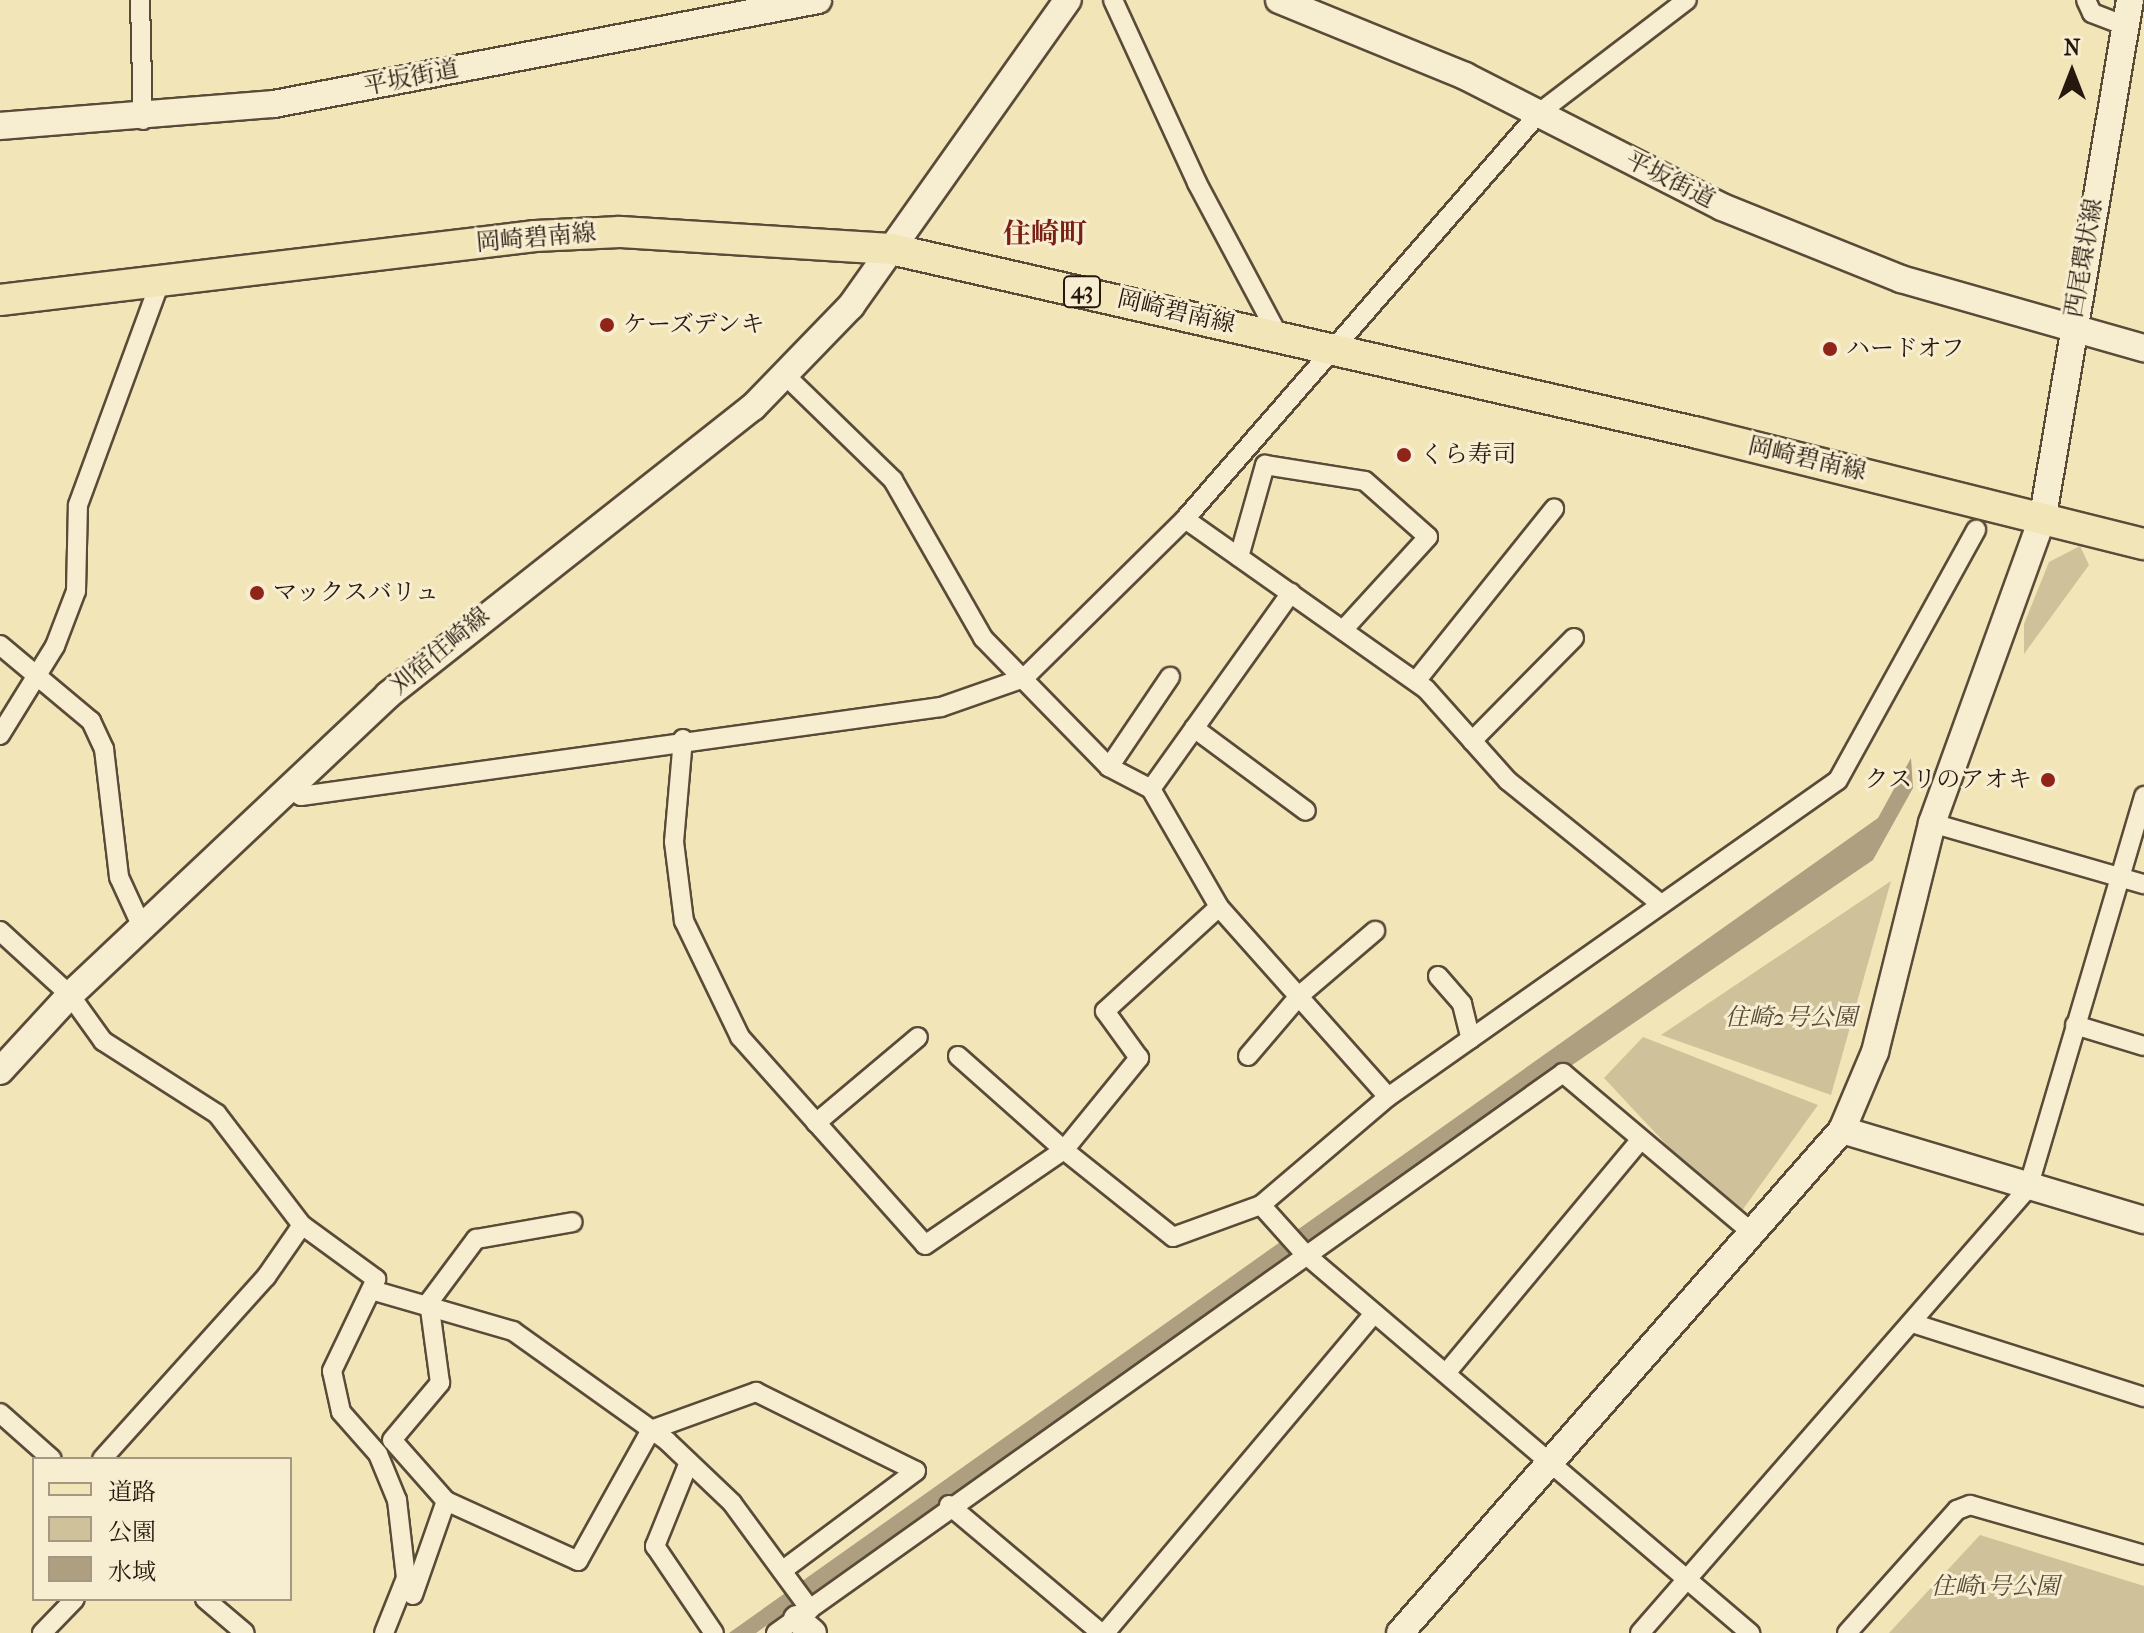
<!DOCTYPE html>
<html>
<head>
<meta charset="utf-8">
<style>
	body { margin:0 }
	#map { position:relative; width:2144px; height:1633px; overflow:hidden; background:#f2e5b8; font-family:"IM FELL French Canon","Noto Serif JP",serif }
	div>[style] { position:absolute }
	.green>* { inset:0; background:#cfc29b }
	.water>* { inset:0; background:#ad9f7f }
	.roads { filter:drop-shadow(2px 0 #5a4b39) drop-shadow(-2px 0 #5a4b39) drop-shadow(0 2px #5a4b39) drop-shadow(0 -2px #5a4b39) }
	.street>* { height:18px; margin:-9px; padding:0 9px; transform-origin:9px; border-radius:9px; background:#f7eed1 }
	.secondary>* { height:26px; margin:-13px; padding:0 13px; transform-origin:13px; border-radius:13px; background:#f7eed1 }
	.primary>* { height:30px; margin:-15px; padding:0 15px; transform-origin:15px; border-radius:15px; background:#f2e5b8 }
	.dots>* { width:22px; height:22px; translate:-50% -50%; box-sizing:border-box; border:4px solid #f7eed1; border-radius:50% }
	span { translate:-50% -50%; white-space:nowrap; text-align:center; line-height:1.15; -webkit-text-stroke:6px #f7eed1; paint-order:stroke }
	.shield-label span { padding:2px 6px; background:#f7eed1; border:2px solid; border-radius:6px; -webkit-text-stroke-width:0 }
	.shield-label { font-size:22px; color:#27180f; font-weight:700 }
	.street-label { font-size:24px; color:#27180f }
	.poi-label { font-size:24px; color:#27180f }
	.left { translate:0 -50%; text-align:left }
	.right { translate:-100% -50%; text-align:right }
	.park-label { font-size:24px; color:#594b39; font-style:italic }
	.quarter-label { font-size:28px; color:#7a1f14; font-weight:700 }
	.legend { position:absolute; left:32px; top:1457px; width:260px; height:144px; box-sizing:border-box; background:#f7eed1; border:2px solid #a49883; margin:0; padding:10px 14px; list-style:none; font-size:24px; color:#27180f }
	.legend li { display:flex; align-items:center; gap:16px; height:40px }
	.legend b { width:40px; border:2px solid #a49883 }
	.north { position:absolute; left:2032px; top:32px; width:80px; height:80px; -webkit-text-stroke:6px #f7eed1; paint-order:stroke; rotate:0deg; font-size:22px; font-weight:700; line-height:32px; text-align:center; color:#27180f }
	.north::after { content:''; display:block; margin:auto; width:28px; height:36px; background:#27180f; clip-path:polygon(50% 0,100% 100%,50% 72%,0 100%) }
</style>
</head>
<body>
<div id="map">
	<div class="green">
		<div style="clip-path:polygon(2080px 546px,2089px 565px,2024px 654px,2024px 624px,2049px 562px)"></div>
		<div style="clip-path:polygon(1891px 881px,1831px 1095px,1661px 1035px)"></div>
		<div style="clip-path:polygon(1643px 1037px,1818px 1105px,1736px 1219px,1604px 1078px)"></div>
		<div style="clip-path:polygon(1980px 1535px,2144px 1586px,2144px 1633px,1889px 1633px)"></div>
	</div>
	<div class="water">
		<div style="clip-path:polygon(1911px 758px,1913px 788px,1873px 860px,1211px 1311px,756px 1633px,729px 1633px,1878px 818px)"></div>
	</div>
	<div class="roads">
		<div class="street">
			<div style="left:140px;top:0;width:120px;rotate:88.6deg"></div>
			<div style="left:1113px;top:0;width:201px;rotate:65.3deg"></div>
			<div style="left:1197px;top:183px;width:172px;rotate:61.9deg"></div>
			<div style="left:2086px;top:0;width:14px;rotate:65deg"></div>
			<div style="left:2092px;top:13px;width:33px;rotate:21deg"></div>
			<div style="left:785px;top:375px;width:151px;rotate:44.2deg"></div>
			<div style="left:893px;top:480px;width:182px;rotate:60.3deg"></div>
			<div style="left:983px;top:638px;width:180px;rotate:45.7deg"></div>
			<div style="left:1109px;top:767px;width:47px;rotate:27.6deg"></div>
			<div style="left:1151px;top:789px;width:136px;rotate:60deg"></div>
			<div style="left:1219px;top:907px;width:254px;rotate:48.3deg"></div>
			<div style="left:1185px;top:519px;width:295px;rotate:35.2deg"></div>
			<div style="left:1426px;top:689px;width:123px;rotate:48.3deg"></div>
			<div style="left:1508px;top:781px;width:196px;rotate:38.8deg"></div>
			<div style="left:1239px;top:557px;width:96px;rotate:-74.2deg"></div>
			<div style="left:1265px;top:465px;width:101px;rotate:9.1deg"></div>
			<div style="left:1365px;top:481px;width:84px;rotate:41.6deg"></div>
			<div style="left:1428px;top:537px;width:126px;rotate:132.4deg"></div>
			<div style="left:0;top:645px;width:119px;rotate:39.9deg"></div>
			<div style="left:91px;top:721px;width:31px;rotate:65deg"></div>
			<div style="left:104px;top:749px;width:129px;rotate:83.3deg"></div>
			<div style="left:119px;top:877px;width:55px;rotate:65.3deg"></div>
			<div style="left:1416px;top:681px;width:221px;rotate:-51.3deg"></div>
			<div style="left:1194px;top:728px;width:139px;rotate:36.5deg"></div>
			<div style="left:0;top:735px;width:105px;rotate:-58.3deg"></div>
			<div style="left:55px;top:646px;width:59px;rotate:-69.1deg"></div>
			<div style="left:76px;top:591px;width:86px;rotate:-88.7deg"></div>
			<div style="left:78px;top:505px;width:241px;rotate:-69.8deg"></div>
			<div style="left:683px;top:739px;width:103px;rotate:95deg"></div>
			<div style="left:674px;top:842px;width:80px;rotate:82.8deg"></div>
			<div style="left:684px;top:921px;width:129px;rotate:64.2deg"></div>
			<div style="left:740px;top:1037px;width:278px;rotate:48.3deg"></div>
			<div style="left:925px;top:1245px;width:168px;rotate:-34.4deg"></div>
			<div style="left:1064px;top:1150px;width:139px;rotate:38.6deg"></div>
			<div style="left:1173px;top:1237px;width:94px;rotate:-20deg"></div>
			<div style="left:1261px;top:1205px;width:167px;rotate:-40.4deg"></div>
			<div style="left:1388px;top:1097px;width:550px;rotate:-35.16deg"></div>
			<div style="left:1838px;top:780px;width:286px;rotate:-61.1deg"></div>
			<div style="left:1472px;top:741px;width:145px;rotate:-45.3deg"></div>
			<div style="left:1109px;top:767px;width:109px;rotate:-55.9deg"></div>
			<div style="left:291px;top:789px;width:12px;rotate:35deg"></div>
			<div style="left:301px;top:796px;width:646px;rotate:-7.92deg"></div>
			<div style="left:941px;top:707px;width:88px;rotate:-19.3deg"></div>
			<div style="left:1024px;top:678px;width:226px;rotate:-44.6deg"></div>
			<div style="left:1185px;top:519px;width:539px;rotate:-48.91deg"></div>
			<div style="left:1539px;top:113px;width:186px;rotate:-37.4deg"></div>
			<div style="left:1151px;top:789px;width:241px;rotate:-54.5deg"></div>
			<div style="left:1932px;top:823px;width:221px;rotate:16.1deg"></div>
			<div style="left:0;top:931px;width:95px;rotate:42.4deg"></div>
			<div style="left:70px;top:995px;width:57px;rotate:54.3deg"></div>
			<div style="left:103px;top:1041px;width:135px;rotate:32.6deg"></div>
			<div style="left:217px;top:1114px;width:140px;rotate:52.6deg"></div>
			<div style="left:302px;top:1225px;width:92px;rotate:36.1deg"></div>
			<div style="left:376px;top:1279px;width:102px;rotate:115.6deg"></div>
			<div style="left:332px;top:1371px;width:42px;rotate:77.6deg"></div>
			<div style="left:341px;top:1412px;width:56px;rotate:48.6deg"></div>
			<div style="left:378px;top:1454px;width:50px;rotate:67.6deg"></div>
			<div style="left:397px;top:1500px;width:79px;rotate:83.4deg"></div>
			<div style="left:406px;top:1578px;width:59px;rotate:111.8deg"></div>
			<div style="left:1438px;top:976px;width:37px;rotate:49deg"></div>
			<div style="left:1462px;top:1004px;width:36px;rotate:76deg"></div>
			<div style="left:2075px;top:1025px;width:72px;rotate:16.9deg"></div>
			<div style="left:958px;top:1056px;width:142px;rotate:41.6deg"></div>
			<div style="left:1064px;top:1150px;width:119px;rotate:-50.8deg"></div>
			<div style="left:1139px;top:1058px;width:58px;rotate:-125.9deg"></div>
			<div style="left:1105px;top:1011px;width:154px;rotate:-42.4deg"></div>
			<div style="left:1248px;top:1056px;width:80px;rotate:-49.6deg"></div>
			<div style="left:1300px;top:995px;width:99px;rotate:-40.5deg"></div>
			<div style="left:816px;top:1123px;width:133px;rotate:-40.1deg"></div>
			<div style="left:1261px;top:1205px;width:66px;rotate:48.1deg"></div>
			<div style="left:1305px;top:1254px;width:585px;rotate:40.42deg"></div>
			<div style="left:375px;top:1291px;width:144px;rotate:16.2deg"></div>
			<div style="left:513px;top:1331px;width:189px;rotate:35.5deg"></div>
			<div style="left:667px;top:1441px;width:90px;rotate:43.6deg"></div>
			<div style="left:732px;top:1503px;width:132px;rotate:53.7deg"></div>
			<div style="left:1912px;top:1323px;width:244px;rotate:17.7deg"></div>
			<div style="left:1447px;top:1372px;width:303px;rotate:-50.2deg"></div>
			<div style="left:0;top:1413px;width:69px;rotate:41.5deg"></div>
			<div style="left:102px;top:1459px;width:245px;rotate:-48deg"></div>
			<div style="left:266px;top:1277px;width:63px;rotate:-55.3deg"></div>
			<div style="left:689px;top:1462px;width:91px;rotate:112deg"></div>
			<div style="left:655px;top:1546px;width:105px;rotate:55.9deg"></div>
			<div style="left:446px;top:1501px;width:145px;rotate:24.4deg"></div>
			<div style="left:578px;top:1561px;width:150px;rotate:-60.9deg"></div>
			<div style="left:651px;top:1430px;width:112px;rotate:-19.9deg"></div>
			<div style="left:756px;top:1392px;width:178px;rotate:26.3deg"></div>
			<div style="left:916px;top:1471px;width:167px;rotate:143.3deg"></div>
			<div style="left:949px;top:1505px;width:199px;rotate:40.1deg"></div>
			<div style="left:413px;top:1595px;width:100px;rotate:-70.7deg"></div>
			<div style="left:446px;top:1501px;width:81px;rotate:-131.5deg"></div>
			<div style="left:392px;top:1440px;width:75px;rotate:-49.9deg"></div>
			<div style="left:440px;top:1383px;width:82px;rotate:-97.7deg"></div>
			<div style="left:429px;top:1302px;width:79px;rotate:-53.3deg"></div>
			<div style="left:476px;top:1239px;width:98px;rotate:-9.9deg"></div>
			<div style="left:205px;top:1599px;width:52px;rotate:40.4deg"></div>
			<div style="left:42px;top:1633px;width:47px;rotate:-45.9deg"></div>
			<div style="left:776px;top:1633px;width:966px;rotate:-35.43deg"></div>
			<div style="left:1563px;top:1073px;width:245px;rotate:40.2deg"></div>
			<div style="left:1105px;top:1633px;width:418px;rotate:-49.9deg"></div>
			<div style="left:1640px;top:1633px;width:590px;rotate:-48.91deg"></div>
			<div style="left:2028px;top:1188px;width:409px;rotate:-73.5deg"></div>
			<div style="left:1847px;top:1633px;width:165px;rotate:-48.2deg"></div>
			<div style="left:1957px;top:1510px;width:14px;rotate:-21deg"></div>
			<div style="left:1970px;top:1505px;width:181px;rotate:16deg"></div>
		</div>
		<div class="secondary">
			<div style="left:1279px;top:0;width:201px;rotate:22.2deg"></div>
			<div style="left:1465px;top:76px;width:288px;rotate:27deg"></div>
			<div style="left:1722px;top:207px;width:193px;rotate:21.9deg"></div>
			<div style="left:1901px;top:279px;width:253px;rotate:15.9deg"></div>
			<div style="left:0;top:126px;width:275px;rotate:-4.6deg"></div>
			<div style="left:274px;top:104px;width:554px;rotate:-10.82deg"></div>
			<div style="left:0;top:1071px;width:103px;rotate:-47.4deg"></div>
			<div style="left:70px;top:995px;width:437px;rotate:-43.3deg"></div>
			<div style="left:388px;top:695px;width:465px;rotate:-38.3deg"></div>
			<div style="left:753px;top:407px;width:141px;rotate:-45.9deg"></div>
			<div style="left:851px;top:306px;width:375px;rotate:-54.7deg"></div>
			<div style="left:1842px;top:1130px;width:315px;rotate:16.6deg"></div>
			<div style="left:797px;top:1619px;width:21px;rotate:41deg"></div>
			<div style="left:1400px;top:1633px;width:670px;rotate:-48.69deg"></div>
			<div style="left:1842px;top:1130px;width:85px;rotate:-67.1deg"></div>
			<div style="left:1875px;top:1052px;width:236px;rotate:-76deg"></div>
			<div style="left:1932px;top:823px;width:326px;rotate:-70.1deg"></div>
			<div style="left:2043px;top:516px;width:523px;rotate:-80.43deg"></div>
		</div>
		<div class="primary">
			<div style="left:0;top:300px;width:539px;rotate:-6.82deg"></div>
			<div style="left:535px;top:236px;width:85px;rotate:-2.7deg"></div>
			<div style="left:620px;top:232px;width:272px;rotate:3.6deg"></div>
			<div style="left:891px;top:249px;width:828px;rotate:12.84deg"></div>
			<div style="left:1698px;top:433px;width:460px;rotate:14deg"></div>
		</div>
	</div>
	<div class="dots">
		<div style="left:607px;top:325px;background:#8f2418"></div>
		<div style="left:1830px;top:349px;background:#8f2418"></div>
		<div style="left:1404px;top:455px;background:#8f2418"></div>
		<div style="left:257px;top:593px;background:#8f2418"></div>
		<div style="left:2048px;top:780px;background:#8f2418"></div>
	</div>
	<div class="shield-label">
		<span style="left:1082px;top:292px">43</span>
	</div>
	<div class="street-label">
		<span style="left:411px;top:78px;rotate:-11deg">平坂街道</span>
		<span style="left:1670px;top:180px;rotate:27deg">平坂街道</span>
		<span style="left:536px;top:238px;rotate:-5deg">岡崎碧南線</span>
		<span style="left:2084px;top:258px;rotate:-80deg">西尾環状線</span>
		<span style="left:1176px;top:312px;rotate:13deg">岡崎碧南線</span>
		<span style="left:1807px;top:459px;rotate:13deg">岡崎碧南線</span>
		<span style="left:440px;top:651px;rotate:-40deg">刈宿住崎線</span>
	</div>
	<div class="poi-label">
		<span class="left" style="left:623px;top:325px">ケーズデンキ</span>
		<span class="left" style="left:1846px;top:349px">ハードオフ</span>
		<span class="left" style="left:1420px;top:455px">くら寿司</span>
		<span class="left" style="left:273px;top:593px">マックスバリュ</span>
		<span class="right" style="left:2032px;top:780px">クスリのアオキ</span>
	</div>
	<div class="park-label">
		<span style="left:1791px;top:1018px">住崎2号公園</span>
		<span style="left:1995px;top:1587px">住崎1号公園</span>
	</div>
	<div class="quarter-label">
		<span style="left:1045px;top:234px">住崎町</span>
	</div>
	<ul class="legend">
	<li><b style="height:10px;background:#f2e5b8"></b>道路</li>
	<li><b style="height:22px;background:#cfc29b"></b>公園</li>
	<li><b style="height:22px;background:#ad9f7f"></b>水域</li>
	</ul>
	<div class="north">N</div>
</div>
</body>
</html>
